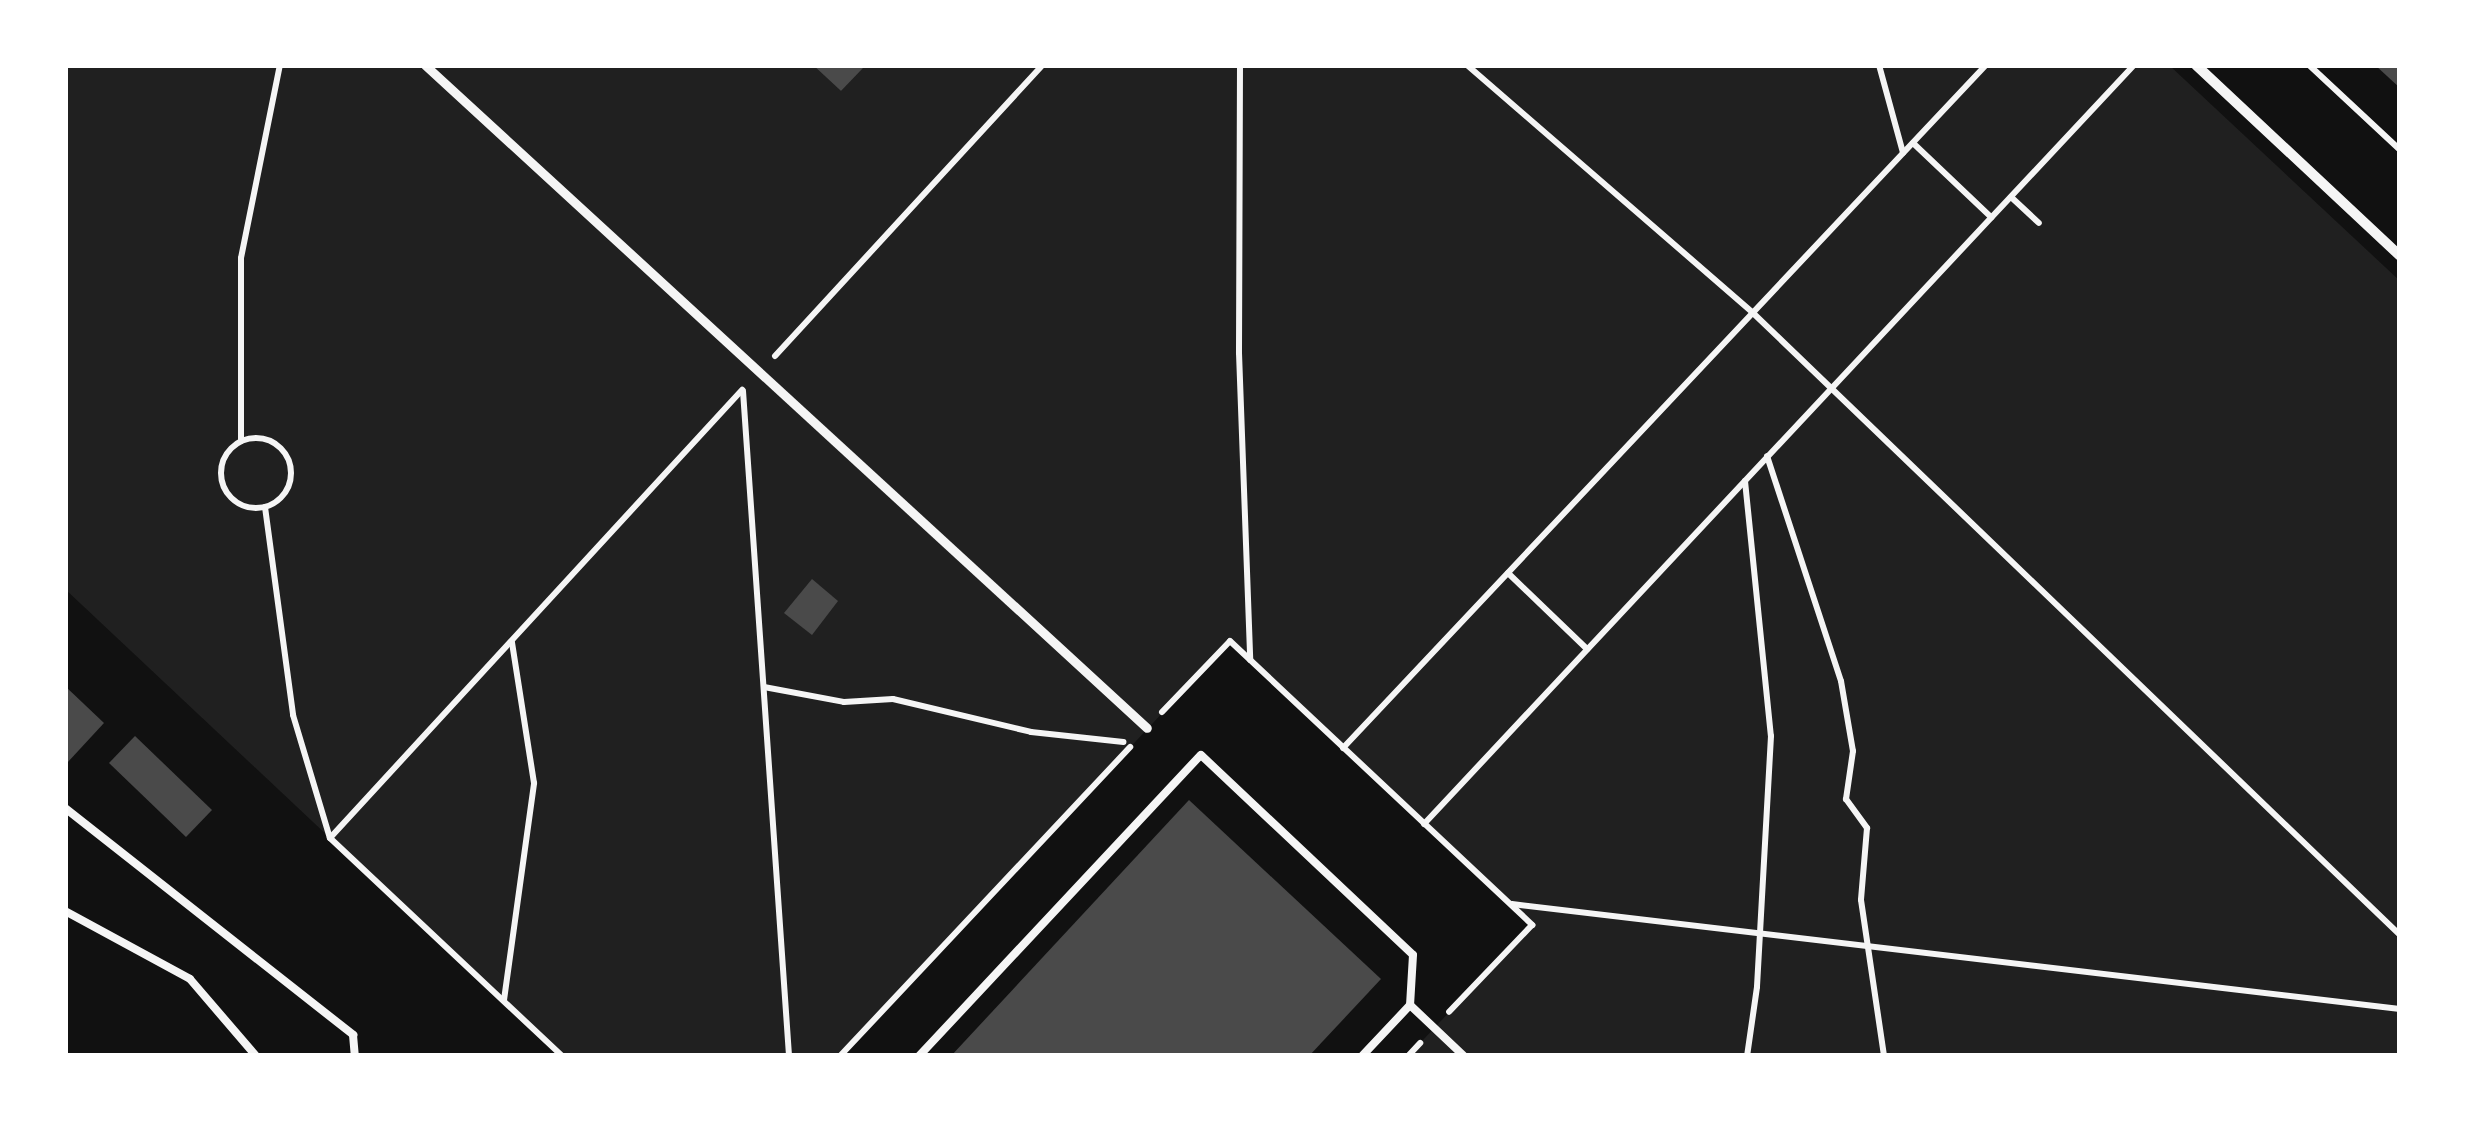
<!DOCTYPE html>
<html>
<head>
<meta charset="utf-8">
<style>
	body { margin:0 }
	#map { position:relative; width:2465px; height:1121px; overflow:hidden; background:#111; font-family:"Exo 2",sans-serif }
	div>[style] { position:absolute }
	.green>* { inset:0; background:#202020 }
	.building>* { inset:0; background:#4a4a4a }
	.path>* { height:6px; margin:-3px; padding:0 3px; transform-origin:3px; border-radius:3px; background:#f5f5f5 }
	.path>.ring { margin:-3px; padding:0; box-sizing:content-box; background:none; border:6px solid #f5f5f5; border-radius:50% }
	.service>* { height:8px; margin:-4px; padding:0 4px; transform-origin:4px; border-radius:4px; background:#f5f5f5 }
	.pedestrian>* { height:9px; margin:-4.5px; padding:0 4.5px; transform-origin:4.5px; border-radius:4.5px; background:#f5f5f5 }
	.minor>* { height:10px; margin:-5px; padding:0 5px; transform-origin:5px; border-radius:5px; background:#f5f5f5 }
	span { translate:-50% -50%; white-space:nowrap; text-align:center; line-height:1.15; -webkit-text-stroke:8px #fff; paint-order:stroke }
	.frame { position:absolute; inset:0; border:68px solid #fff; pointer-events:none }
</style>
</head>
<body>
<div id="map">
	<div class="green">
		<div style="clip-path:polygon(65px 65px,813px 65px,841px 91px,866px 65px,2169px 65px,2400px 281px,2400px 1056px,1408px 1056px,1531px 925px,1230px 641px,840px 1056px,562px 1056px,65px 589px)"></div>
	</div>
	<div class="building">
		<div style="clip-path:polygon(813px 65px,866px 65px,841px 91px)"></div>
		<div style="clip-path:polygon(2375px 65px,2400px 65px,2400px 88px)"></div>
		<div style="clip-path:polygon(812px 579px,838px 601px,812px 635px,784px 613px)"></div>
		<div style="clip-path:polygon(65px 686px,104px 723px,67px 763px,65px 760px)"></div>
		<div style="clip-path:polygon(135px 736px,212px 810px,186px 837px,109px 763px)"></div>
		<div style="clip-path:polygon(1189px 800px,1381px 979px,1309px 1056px,951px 1056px)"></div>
	</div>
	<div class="path">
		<div style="left:1240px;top:65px;width:288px;rotate:90.2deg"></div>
		<div style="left:1239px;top:353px;width:307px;rotate:87.9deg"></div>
		<div style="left:1467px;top:65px;width:379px;rotate:40.9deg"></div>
		<div style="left:1753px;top:313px;width:897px;rotate:43.87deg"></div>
		<div style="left:1879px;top:65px;width:91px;rotate:74.7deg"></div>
		<div style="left:2309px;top:65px;width:125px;rotate:43deg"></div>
		<div style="left:1913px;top:143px;width:108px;rotate:43.5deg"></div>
		<div style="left:2011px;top:197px;width:38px;rotate:43deg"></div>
		<div style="left:775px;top:356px;width:396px;rotate:-47.4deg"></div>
		<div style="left:743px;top:391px;width:667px;rotate:86.04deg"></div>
		<div class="ring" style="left:221px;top:438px;width:64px;height:64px"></div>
		<div style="left:241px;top:441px;width:183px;rotate:-90deg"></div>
		<div style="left:241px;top:258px;width:197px;rotate:-78.6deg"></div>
		<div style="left:1767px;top:456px;width:237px;rotate:71.8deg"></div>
		<div style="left:1841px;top:681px;width:71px;rotate:80.3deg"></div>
		<div style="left:1853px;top:751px;width:49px;rotate:98.3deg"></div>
		<div style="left:1846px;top:799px;width:36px;rotate:54deg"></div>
		<div style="left:1867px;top:828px;width:72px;rotate:94.8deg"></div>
		<div style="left:1861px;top:900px;width:158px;rotate:81.6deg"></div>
		<div style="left:1745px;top:481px;width:256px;rotate:84.2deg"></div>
		<div style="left:1771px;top:736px;width:251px;rotate:93.2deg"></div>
		<div style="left:1757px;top:987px;width:70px;rotate:98.2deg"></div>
		<div style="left:265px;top:507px;width:210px;rotate:82.3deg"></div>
		<div style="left:293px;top:715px;width:128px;rotate:73.3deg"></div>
		<div style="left:330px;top:838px;width:318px;rotate:43.2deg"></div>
		<div style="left:1508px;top:573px;width:110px;rotate:43.9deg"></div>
		<div style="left:764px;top:687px;width:81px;rotate:10.6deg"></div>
		<div style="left:844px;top:702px;width:49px;rotate:-3.5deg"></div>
		<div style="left:893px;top:699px;width:142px;rotate:13.4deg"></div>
		<div style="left:1031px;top:732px;width:93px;rotate:6.2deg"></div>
		<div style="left:1162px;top:712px;width:98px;rotate:-46.2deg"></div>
		<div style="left:1230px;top:641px;width:415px;rotate:43.2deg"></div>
		<div style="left:1532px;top:925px;width:120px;rotate:133.7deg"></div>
		<div style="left:1343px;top:748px;width:938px;rotate:-46.73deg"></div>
		<div style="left:1424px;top:824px;width:1039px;rotate:-46.91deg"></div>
		<div style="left:330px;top:838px;width:609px;rotate:-47.4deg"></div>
		<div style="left:1512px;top:904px;width:894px;rotate:6.74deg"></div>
		<div style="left:504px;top:1000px;width:219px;rotate:-82.1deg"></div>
		<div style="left:534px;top:783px;width:143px;rotate:-98.9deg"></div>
		<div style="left:840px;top:1056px;width:424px;rotate:-46.8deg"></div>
		<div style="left:1408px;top:1056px;width:18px;rotate:-47deg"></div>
	</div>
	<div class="service">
		<div style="left:65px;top:808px;width:367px;rotate:38.2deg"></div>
		<div style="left:353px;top:1035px;width:21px;rotate:85deg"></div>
		<div style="left:65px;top:911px;width:142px;rotate:28.5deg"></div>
		<div style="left:190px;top:979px;width:101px;rotate:49.4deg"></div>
		<div style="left:919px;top:1056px;width:412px;rotate:-46.9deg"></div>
		<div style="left:1201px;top:755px;width:291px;rotate:43.3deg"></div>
		<div style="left:1413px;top:955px;width:50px;rotate:93.4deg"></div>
		<div style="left:1362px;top:1056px;width:70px;rotate:-46.7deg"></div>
		<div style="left:1410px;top:1005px;width:74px;rotate:43.4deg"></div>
	</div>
	<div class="pedestrian">
		<div style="left:425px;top:65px;width:980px;rotate:42.56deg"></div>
	</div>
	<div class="minor">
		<div style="left:2196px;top:65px;width:279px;rotate:43.1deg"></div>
	</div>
	<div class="frame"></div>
</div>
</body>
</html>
